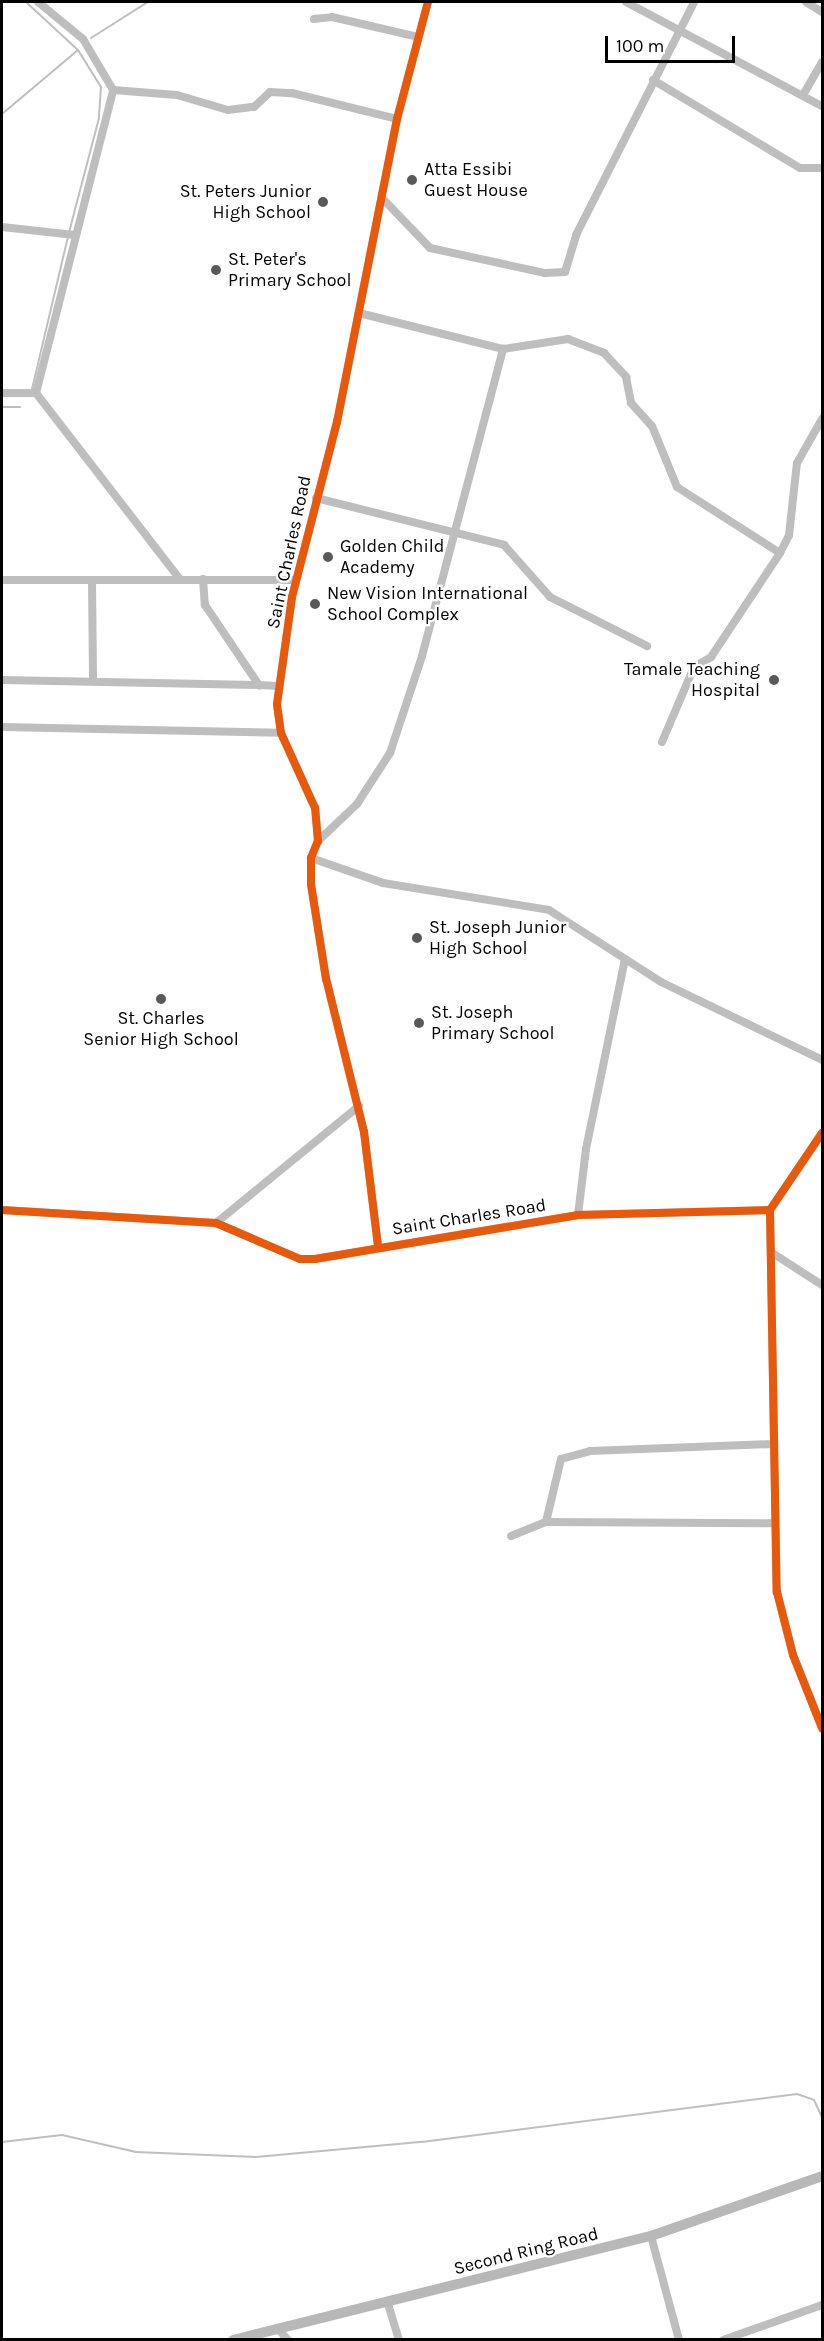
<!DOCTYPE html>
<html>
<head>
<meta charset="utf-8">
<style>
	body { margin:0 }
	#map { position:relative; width:824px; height:2341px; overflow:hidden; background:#fff; font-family:Karla,sans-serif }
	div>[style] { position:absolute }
	.stream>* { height:2px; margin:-1px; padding:0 1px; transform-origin:1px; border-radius:1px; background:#bfbfbf }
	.street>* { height:8px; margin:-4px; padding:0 4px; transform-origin:4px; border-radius:4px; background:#bebebe }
	.secondary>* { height:10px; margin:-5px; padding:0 5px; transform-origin:5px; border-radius:5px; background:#b8b8b8 }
	.cycleway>* { height:8px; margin:-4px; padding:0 4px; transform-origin:4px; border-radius:4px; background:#e8590c }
	.dots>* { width:16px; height:16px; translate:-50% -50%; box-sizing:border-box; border:3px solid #fff; border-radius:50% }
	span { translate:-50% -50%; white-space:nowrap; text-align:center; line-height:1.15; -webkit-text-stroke:4.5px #fff; paint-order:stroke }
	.poi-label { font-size:18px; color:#000 }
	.left { translate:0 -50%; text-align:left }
	.right { translate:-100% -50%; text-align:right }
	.street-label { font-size:18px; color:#000 }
	.frame { position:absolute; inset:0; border:3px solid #000; pointer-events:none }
	.scale { position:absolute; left:605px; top:36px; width:130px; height:27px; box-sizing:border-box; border:3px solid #000; border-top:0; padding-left:8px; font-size:18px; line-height:21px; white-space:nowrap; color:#000; -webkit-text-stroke:4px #fff; paint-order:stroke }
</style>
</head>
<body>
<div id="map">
	<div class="stream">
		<div style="left:26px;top:2px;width:71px;rotate:42.7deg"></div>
		<div style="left:78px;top:50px;width:44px;rotate:58.1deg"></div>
		<div style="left:101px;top:87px;width:31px;rotate:94deg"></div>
		<div style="left:99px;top:118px;width:118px;rotate:104.7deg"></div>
		<div style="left:91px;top:38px;width:67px;rotate:-32.3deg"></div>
		<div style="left:2px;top:114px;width:99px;rotate:-40.1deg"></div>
		<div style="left:32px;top:389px;width:156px;rotate:-76.7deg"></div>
		<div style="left:2px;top:407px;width:18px"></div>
		<div style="left:2px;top:2142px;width:60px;rotate:-6.7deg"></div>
		<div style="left:62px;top:2135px;width:76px;rotate:12.9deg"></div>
		<div style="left:136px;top:2152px;width:120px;rotate:2.4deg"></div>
		<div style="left:256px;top:2157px;width:167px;rotate:-5.2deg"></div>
		<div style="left:422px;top:2142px;width:378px;rotate:-7.3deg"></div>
		<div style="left:797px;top:2094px;width:18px;rotate:19deg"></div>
		<div style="left:814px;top:2100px;width:19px;rotate:65deg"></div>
	</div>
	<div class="street">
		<div style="left:38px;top:2px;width:58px;rotate:39.4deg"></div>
		<div style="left:83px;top:39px;width:59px;rotate:59.5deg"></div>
		<div style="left:113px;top:90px;width:64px;rotate:4.5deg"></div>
		<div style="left:177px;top:95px;width:53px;rotate:16.4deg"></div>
		<div style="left:228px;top:110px;width:26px;rotate:-7deg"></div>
		<div style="left:254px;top:107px;width:22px;rotate:-43deg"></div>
		<div style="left:270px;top:92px;width:22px;rotate:3deg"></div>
		<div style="left:292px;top:93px;width:108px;rotate:13.9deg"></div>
		<div style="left:626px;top:2px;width:222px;rotate:28deg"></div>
		<div style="left:806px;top:2px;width:19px;rotate:32deg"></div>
		<div style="left:314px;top:19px;width:18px;rotate:-6deg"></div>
		<div style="left:332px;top:17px;width:88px;rotate:13.1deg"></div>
		<div style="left:653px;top:80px;width:171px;rotate:30.9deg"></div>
		<div style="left:800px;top:168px;width:22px"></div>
		<div style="left:803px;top:95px;width:38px;rotate:-60deg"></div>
		<div style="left:384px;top:200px;width:66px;rotate:46.2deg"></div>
		<div style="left:430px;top:248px;width:118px;rotate:12.3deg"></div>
		<div style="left:545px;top:273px;width:20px;rotate:-3deg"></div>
		<div style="left:565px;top:272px;width:39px;rotate:-73deg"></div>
		<div style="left:576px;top:235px;width:261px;rotate:-63.1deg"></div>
		<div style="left:2px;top:227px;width:73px;rotate:6.3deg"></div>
		<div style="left:359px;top:313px;width:148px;rotate:14deg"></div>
		<div style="left:503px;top:349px;width:66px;rotate:-8.7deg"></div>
		<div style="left:568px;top:339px;width:39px;rotate:21deg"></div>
		<div style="left:604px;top:353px;width:33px;rotate:47deg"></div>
		<div style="left:626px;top:377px;width:26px;rotate:79deg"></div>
		<div style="left:631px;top:403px;width:31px;rotate:48deg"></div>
		<div style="left:652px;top:426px;width:66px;rotate:67.7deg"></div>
		<div style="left:677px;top:487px;width:122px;rotate:32.7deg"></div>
		<div style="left:2px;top:393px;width:34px"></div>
		<div style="left:36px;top:393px;width:313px;rotate:-75.7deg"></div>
		<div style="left:36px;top:393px;width:235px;rotate:52.3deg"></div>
		<div style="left:316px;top:498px;width:194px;rotate:14deg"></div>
		<div style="left:504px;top:545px;width:69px;rotate:48.5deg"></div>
		<div style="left:550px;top:597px;width:109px;rotate:26.8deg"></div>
		<div style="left:203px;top:579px;width:26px;rotate:86deg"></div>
		<div style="left:205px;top:605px;width:97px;rotate:56deg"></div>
		<div style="left:259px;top:685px;width:20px;rotate:3deg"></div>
		<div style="left:2px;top:580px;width:294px"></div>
		<div style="left:92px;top:581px;width:99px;rotate:89.4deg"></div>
		<div style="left:2px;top:680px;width:257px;rotate:1.1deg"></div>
		<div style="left:2px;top:727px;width:279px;rotate:1.2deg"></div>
		<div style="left:662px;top:742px;width:82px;rotate:-66.9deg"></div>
		<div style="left:694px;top:667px;width:20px;rotate:-30deg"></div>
		<div style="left:711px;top:657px;width:125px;rotate:-56.4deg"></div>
		<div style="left:780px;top:553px;width:20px;rotate:-63deg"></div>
		<div style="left:789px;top:535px;width:72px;rotate:-83.7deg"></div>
		<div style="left:797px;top:463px;width:51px;rotate:-60.4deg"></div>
		<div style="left:318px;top:841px;width:54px;rotate:-43.5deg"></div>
		<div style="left:357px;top:804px;width:61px;rotate:-57.1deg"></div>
		<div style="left:390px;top:753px;width:102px;rotate:-71.7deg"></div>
		<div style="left:422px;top:656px;width:318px;rotate:-75.2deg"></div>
		<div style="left:311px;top:858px;width:76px;rotate:19.1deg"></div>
		<div style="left:383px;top:883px;width:168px;rotate:9.2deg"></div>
		<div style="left:549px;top:910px;width:133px;rotate:32.7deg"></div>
		<div style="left:661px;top:982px;width:179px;rotate:25.8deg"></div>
		<div style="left:822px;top:1133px;width:93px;rotate:124deg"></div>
		<div style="left:770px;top:1210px;width:382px;rotate:89deg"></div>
		<div style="left:777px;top:1592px;width:65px;rotate:75.7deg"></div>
		<div style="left:793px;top:1655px;width:79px;rotate:68.3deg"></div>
		<div style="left:2px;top:1210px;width:214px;rotate:3.5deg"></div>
		<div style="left:216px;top:1223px;width:91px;rotate:23.2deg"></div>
		<div style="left:300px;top:1259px;width:15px"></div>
		<div style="left:315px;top:1259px;width:267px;rotate:-9.5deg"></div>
		<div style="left:578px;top:1215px;width:192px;rotate:-1.5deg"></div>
		<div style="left:578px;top:1215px;width:66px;rotate:-83.1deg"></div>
		<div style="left:586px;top:1149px;width:194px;rotate:-78.4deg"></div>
		<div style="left:216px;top:1223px;width:185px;rotate:-39.3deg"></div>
		<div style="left:378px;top:1246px;width:115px;rotate:-97deg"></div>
		<div style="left:364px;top:1132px;width:158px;rotate:-103.9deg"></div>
		<div style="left:326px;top:979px;width:96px;rotate:-99deg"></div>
		<div style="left:311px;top:884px;width:26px;rotate:-90deg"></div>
		<div style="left:311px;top:858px;width:18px;rotate:-68deg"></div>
		<div style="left:318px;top:841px;width:33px;rotate:-95deg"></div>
		<div style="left:315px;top:808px;width:82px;rotate:-114.4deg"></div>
		<div style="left:281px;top:733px;width:29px;rotate:-98deg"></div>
		<div style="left:277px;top:704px;width:108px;rotate:-82deg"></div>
		<div style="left:292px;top:597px;width:181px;rotate:-75.6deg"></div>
		<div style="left:337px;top:422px;width:309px;rotate:-78.8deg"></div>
		<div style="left:397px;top:119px;width:121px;rotate:-75.2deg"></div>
		<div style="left:774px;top:1254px;width:57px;rotate:32.9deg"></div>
		<div style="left:546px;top:1522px;width:65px;rotate:-76.6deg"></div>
		<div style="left:561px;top:1459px;width:30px;rotate:-15deg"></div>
		<div style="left:590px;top:1451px;width:183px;rotate:-2.2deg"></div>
		<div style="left:511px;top:1536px;width:38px;rotate:-22deg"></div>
		<div style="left:546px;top:1522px;width:229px;rotate:0.3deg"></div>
		<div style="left:651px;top:2236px;width:108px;rotate:74.9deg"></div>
		<div style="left:388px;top:2304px;width:38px;rotate:73deg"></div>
		<div style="left:277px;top:2328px;width:16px;rotate:47deg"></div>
		<div style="left:723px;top:2340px;width:105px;rotate:-19.5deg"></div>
	</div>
	<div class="secondary">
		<div style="left:233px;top:2340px;width:431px;rotate:-14deg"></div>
		<div style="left:651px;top:2236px;width:181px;rotate:-19.3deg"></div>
	</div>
	<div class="cycleway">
		<div style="left:822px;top:1133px;width:93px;rotate:124deg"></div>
		<div style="left:770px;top:1210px;width:382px;rotate:89deg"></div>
		<div style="left:777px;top:1592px;width:65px;rotate:75.7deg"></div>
		<div style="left:793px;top:1655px;width:79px;rotate:68.3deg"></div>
		<div style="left:2px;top:1210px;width:214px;rotate:3.5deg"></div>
		<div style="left:216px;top:1223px;width:91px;rotate:23.2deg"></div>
		<div style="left:300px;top:1259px;width:15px"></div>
		<div style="left:315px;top:1259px;width:267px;rotate:-9.5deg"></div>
		<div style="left:578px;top:1215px;width:192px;rotate:-1.5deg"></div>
		<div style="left:378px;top:1246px;width:115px;rotate:-97deg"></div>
		<div style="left:364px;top:1132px;width:158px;rotate:-103.9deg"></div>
		<div style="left:326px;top:979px;width:96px;rotate:-99deg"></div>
		<div style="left:311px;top:884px;width:26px;rotate:-90deg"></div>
		<div style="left:311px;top:858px;width:18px;rotate:-68deg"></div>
		<div style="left:318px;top:841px;width:33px;rotate:-95deg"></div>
		<div style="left:315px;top:808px;width:82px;rotate:-114.4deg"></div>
		<div style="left:281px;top:733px;width:29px;rotate:-98deg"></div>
		<div style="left:277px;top:704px;width:108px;rotate:-82deg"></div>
		<div style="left:292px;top:597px;width:181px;rotate:-75.6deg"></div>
		<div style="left:337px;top:422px;width:309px;rotate:-78.8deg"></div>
		<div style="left:397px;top:119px;width:121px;rotate:-75.2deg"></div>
	</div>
	<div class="dots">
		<div style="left:412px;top:180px;background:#595959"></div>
		<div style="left:323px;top:202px;background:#595959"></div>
		<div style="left:216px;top:270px;background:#595959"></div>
		<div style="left:328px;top:557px;background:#595959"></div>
		<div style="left:315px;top:604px;background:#595959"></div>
		<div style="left:774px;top:680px;background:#595959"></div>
		<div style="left:417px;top:938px;background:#595959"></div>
		<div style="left:161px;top:999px;background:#595959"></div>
		<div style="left:419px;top:1023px;background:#595959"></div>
	</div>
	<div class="poi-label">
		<span class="left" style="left:424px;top:180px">Atta Essibi<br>Guest House</span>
		<span class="right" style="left:311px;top:202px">St. Peters Junior<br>High School</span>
		<span class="left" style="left:228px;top:270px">St. Peter's<br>Primary School</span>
		<span class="left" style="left:340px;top:557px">Golden Child<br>Academy</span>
		<span class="left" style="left:327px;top:604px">New Vision International<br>School Complex</span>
		<span class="right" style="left:760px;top:680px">Tamale Teaching<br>Hospital</span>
		<span class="left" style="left:429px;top:938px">St. Joseph Junior<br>High School</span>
		<span class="left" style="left:431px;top:1023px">St. Joseph<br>Primary School</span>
		<span style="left:161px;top:1029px">St. Charles<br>Senior High School</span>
	</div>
	<div class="street-label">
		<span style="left:289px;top:552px;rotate:-78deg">Saint Charles Road</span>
		<span style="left:469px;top:1217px;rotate:-9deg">Saint Charles Road</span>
		<span style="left:526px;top:2251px;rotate:-14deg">Second Ring Road</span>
	</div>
	<div class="frame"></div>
	<div class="scale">100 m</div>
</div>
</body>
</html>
